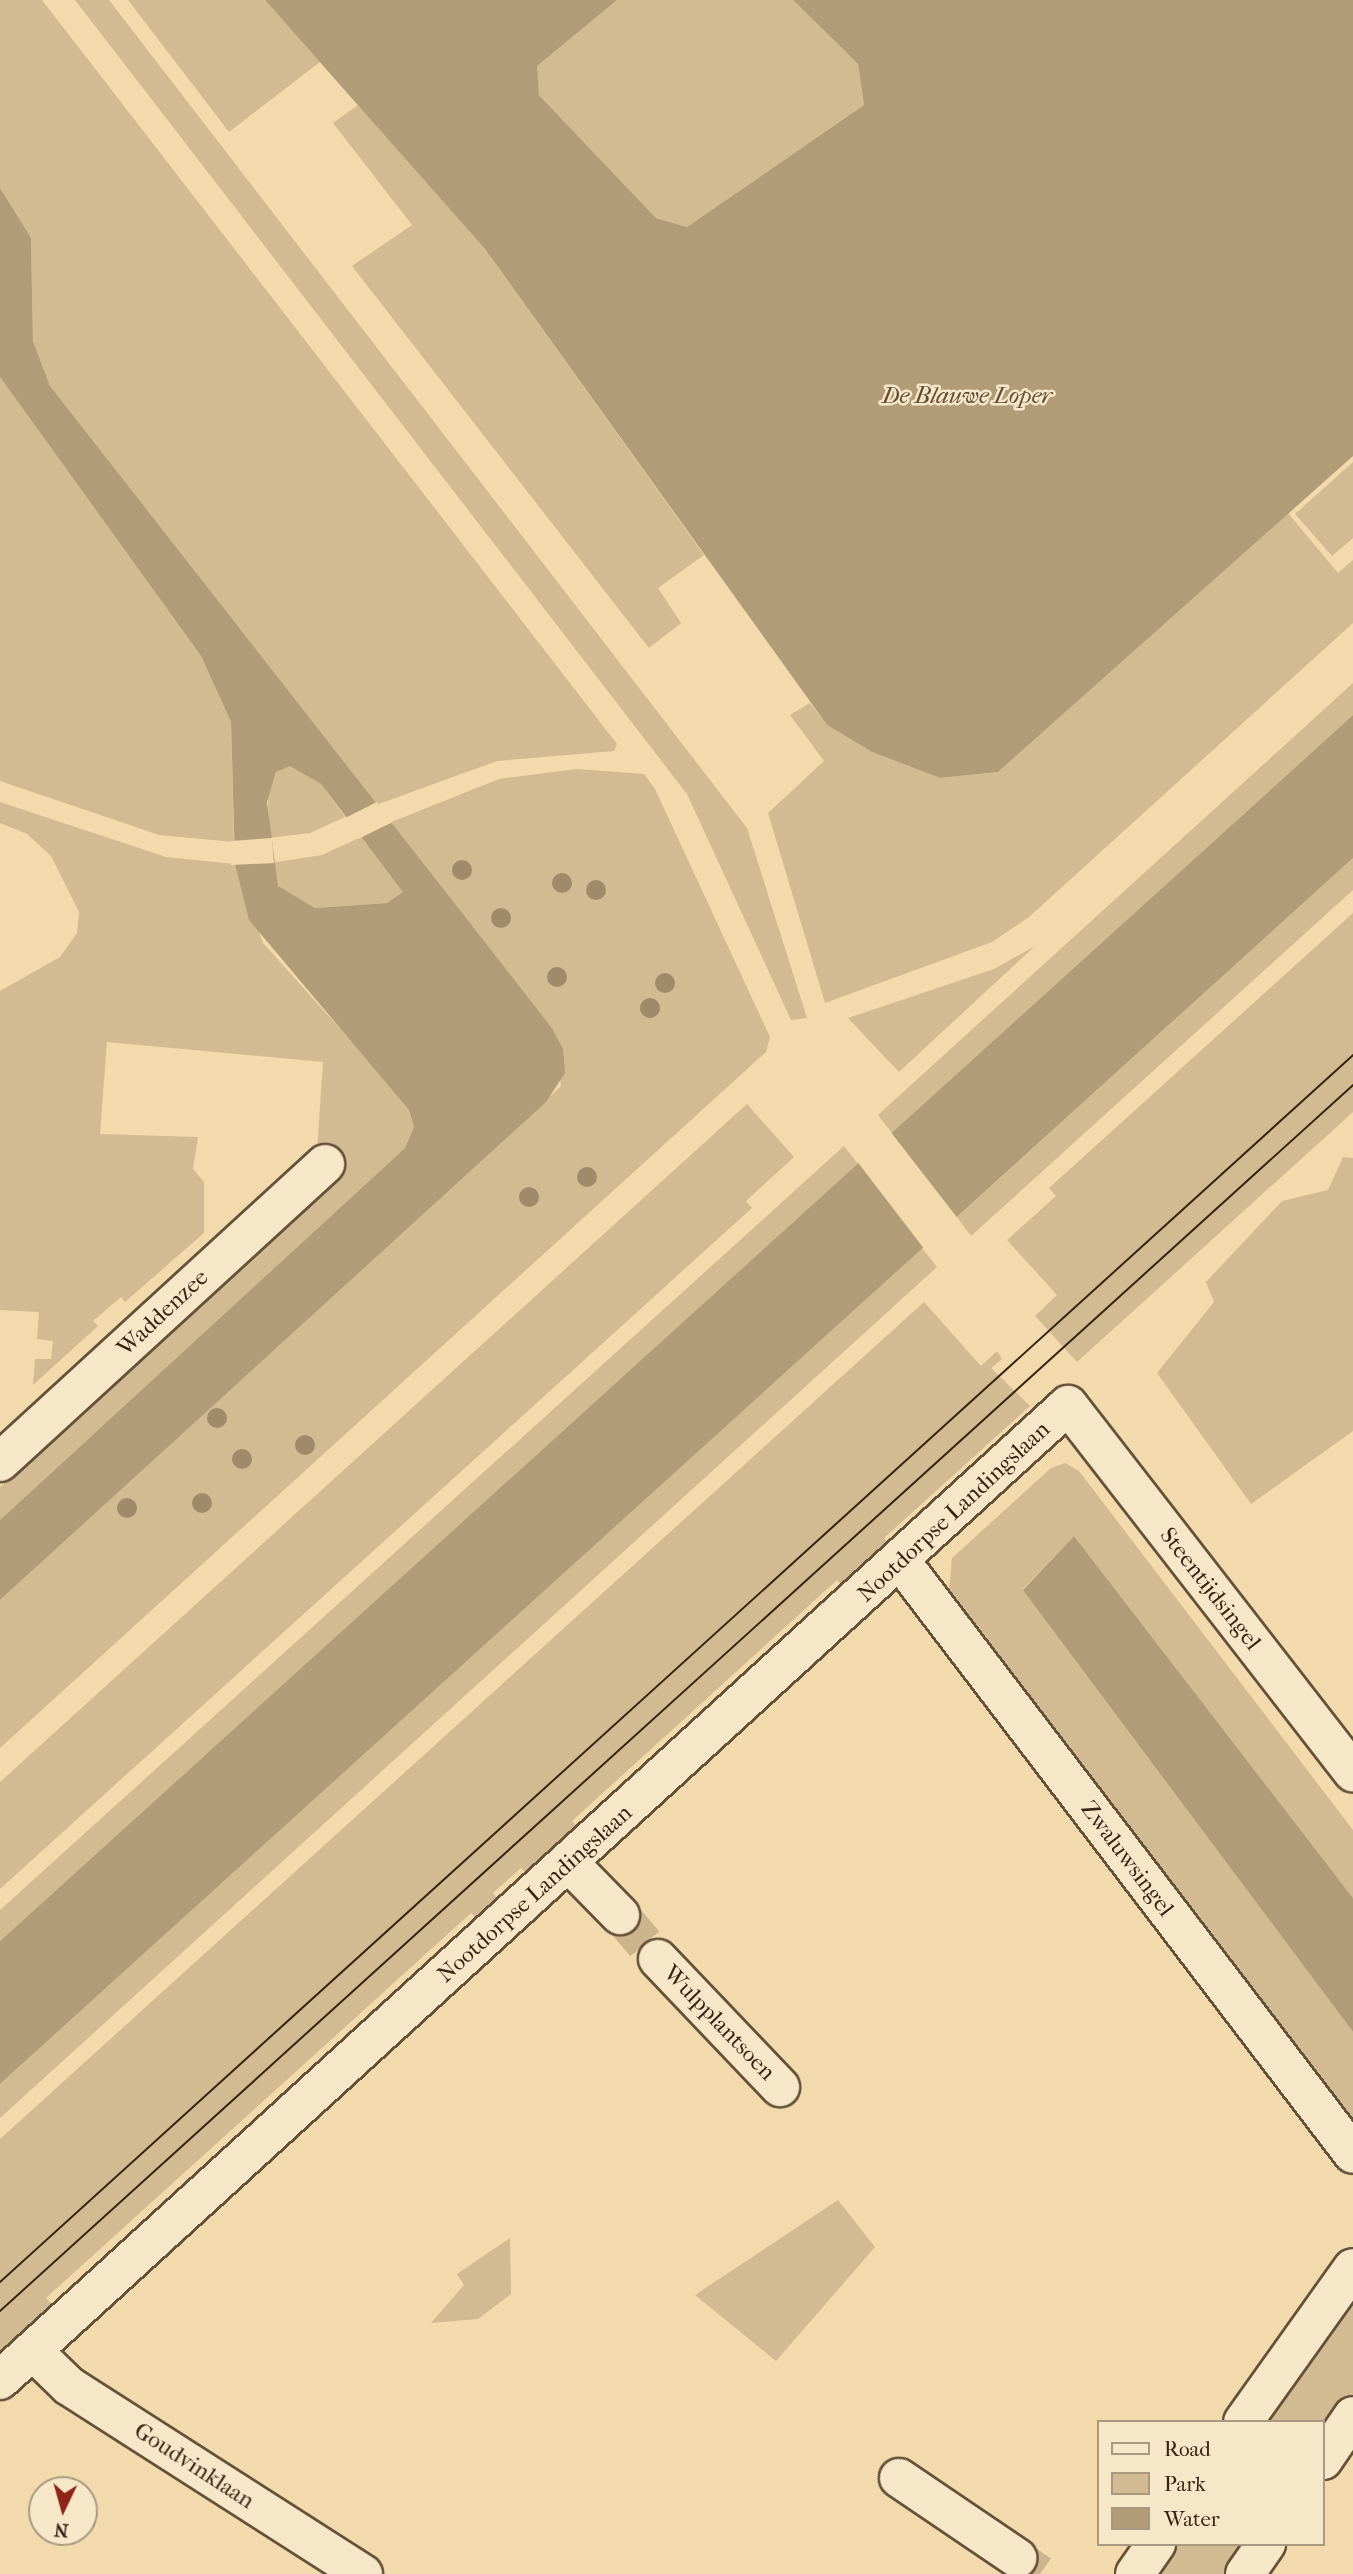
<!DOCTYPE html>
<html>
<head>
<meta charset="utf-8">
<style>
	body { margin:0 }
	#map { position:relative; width:1353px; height:2574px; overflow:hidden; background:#f2daac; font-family:"IM FELL French Canon",serif }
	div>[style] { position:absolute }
	.green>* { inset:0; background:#d2bb92 }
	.water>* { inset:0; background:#b29c78 }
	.pier>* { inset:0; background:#f2daac }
	.minor-tunnel>* { height:38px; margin-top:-19px; transform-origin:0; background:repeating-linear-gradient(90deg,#ccb58d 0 38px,transparent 0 57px) }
	.roads { filter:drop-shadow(2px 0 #645139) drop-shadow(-2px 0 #645139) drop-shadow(0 2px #645139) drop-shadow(0 -2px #645139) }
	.minor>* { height:38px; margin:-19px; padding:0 19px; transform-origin:19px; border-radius:19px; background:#f7e7c9 }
	.tram>* { height:2px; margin:-1px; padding:0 1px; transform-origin:1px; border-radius:1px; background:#352313 }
	.trees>* { width:20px; height:20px; margin:-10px; border-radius:50%; background:#a08a69 }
	span { translate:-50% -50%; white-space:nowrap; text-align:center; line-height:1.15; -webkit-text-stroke:5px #f7e7c9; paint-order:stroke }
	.street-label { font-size:23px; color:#352313 }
	.water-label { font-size:24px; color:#614d36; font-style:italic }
	.legend { position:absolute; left:1097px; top:2420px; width:228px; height:126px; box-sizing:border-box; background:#f7e7c9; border:2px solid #a99980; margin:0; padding:9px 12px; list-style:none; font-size:21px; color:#352313 }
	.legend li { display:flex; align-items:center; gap:14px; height:35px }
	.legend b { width:35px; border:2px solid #a99980 }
	.north { position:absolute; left:28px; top:2476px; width:70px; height:70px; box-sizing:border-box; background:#f7e7c9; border:2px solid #a99980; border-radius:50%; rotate:185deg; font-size:19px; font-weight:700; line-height:28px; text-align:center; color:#352313 }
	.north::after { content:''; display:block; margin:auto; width:24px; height:32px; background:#8f2418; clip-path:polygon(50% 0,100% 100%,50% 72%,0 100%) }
</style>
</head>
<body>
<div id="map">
	<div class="green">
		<div style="clip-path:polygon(0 0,42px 0,617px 744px,614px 751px,497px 761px,376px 805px,50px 386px,33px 341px,31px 239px,0 188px)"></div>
		<div style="clip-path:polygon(75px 0,109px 0,747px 828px,807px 1018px,791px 1020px,687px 794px)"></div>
		<div style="clip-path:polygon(128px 0,265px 0,320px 62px,229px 132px)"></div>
		<div style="clip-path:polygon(617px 0,793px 0,858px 64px,864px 105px,687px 227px,656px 218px,539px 95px,536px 66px)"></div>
		<div style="clip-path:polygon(358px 105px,485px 249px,704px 555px,658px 588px,681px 623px,649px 648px,352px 266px,412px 225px,333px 123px)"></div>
		<div style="clip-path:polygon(0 377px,201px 656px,231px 722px,234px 842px,159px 835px,0 781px)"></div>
		<div style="clip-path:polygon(1353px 462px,1353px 538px,1332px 556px,1295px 514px)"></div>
		<div style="clip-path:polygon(1288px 513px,1338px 573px,1353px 560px,1353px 623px,1029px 917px,992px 942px,825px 1003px,768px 813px,824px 761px,790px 715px,810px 703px,827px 725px,872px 752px,940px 778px,998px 772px)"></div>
		<div style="clip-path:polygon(1353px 683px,1353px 715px,892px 1133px,878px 1115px)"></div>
		<div style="clip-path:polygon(290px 765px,321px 784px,345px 817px,310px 833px,269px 838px,268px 791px,276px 772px)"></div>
		<div style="clip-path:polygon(577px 769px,644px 774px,655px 789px,770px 1037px,766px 1052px,0 1748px,0 1600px,561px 1086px,552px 1028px,389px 823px,499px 779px)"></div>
		<div style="clip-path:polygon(0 802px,166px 857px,235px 864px,263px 943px,372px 1064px,409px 1110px,414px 1127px,405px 1148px,0 1520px,0 1487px,342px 1176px,317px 1151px,323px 1062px,107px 1042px,100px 1134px,198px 1137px,193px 1169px,204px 1182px,204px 1233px,125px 1302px,121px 1297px,93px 1321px,98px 1326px,33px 1385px,35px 1359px,51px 1359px,53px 1341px,37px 1339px,39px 1312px,0 1310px,0 991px,60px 957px,77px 933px,79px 912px,51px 856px,27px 834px,0 823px)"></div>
		<div style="clip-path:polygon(361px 837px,404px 892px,387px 903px,315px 908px,278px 887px,270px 863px,322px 855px)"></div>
		<div style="clip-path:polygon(1353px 858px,1353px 890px,971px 1236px,957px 1217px)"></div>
		<div style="clip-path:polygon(1353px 913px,1353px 1112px,1077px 1362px,1035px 1316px,1057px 1295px,1007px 1240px,1056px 1196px,1049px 1188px)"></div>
		<div style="clip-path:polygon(1035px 946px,899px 1072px,848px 1018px,994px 969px)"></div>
		<div style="clip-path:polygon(747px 1104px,794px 1157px,746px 1201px,752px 1208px,0 1889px,0 1782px)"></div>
		<div style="clip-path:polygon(844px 1146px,858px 1164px,0 1941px,0 1910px)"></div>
		<div style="clip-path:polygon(1343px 1157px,1353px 1158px,1353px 1431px,1251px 1504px,1157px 1373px,1214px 1302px,1206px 1282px,1282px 1201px,1328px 1190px)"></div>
		<div style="clip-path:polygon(922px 1248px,937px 1267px,0 2118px,0 2084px)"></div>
		<div style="clip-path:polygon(924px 1302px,981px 1366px,997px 1351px,1002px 1359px,991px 1368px,1030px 1406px,884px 1538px,895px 1550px,848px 1592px,837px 1580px,572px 1821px,583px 1833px,532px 1879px,521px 1868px,493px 1893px,503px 1906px,482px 1925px,471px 1913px,46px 2298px,57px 2310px,0 2361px,0 2139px)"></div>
		<div style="clip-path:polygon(1065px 1463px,1079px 1471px,1353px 1830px,1353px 1898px,1074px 1536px,1023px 1589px,1353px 2032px,1353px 2120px,949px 1590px,952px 1558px,1051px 1468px)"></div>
		<div style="clip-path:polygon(838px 2200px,875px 2247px,776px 2361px,695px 2295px)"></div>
		<div style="clip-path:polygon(510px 2238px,511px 2294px,478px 2319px,431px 2323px,464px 2285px,457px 2274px)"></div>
		<div style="clip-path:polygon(1353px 2288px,1353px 2398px,1323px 2440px,1323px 2422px,1258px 2422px)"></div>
		<div style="clip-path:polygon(1171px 2544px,1250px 2544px,1229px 2574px,1150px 2574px)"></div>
	</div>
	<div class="water">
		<div style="clip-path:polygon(265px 0,617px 0,537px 66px,539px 95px,656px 218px,687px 227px,864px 105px,858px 64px,793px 0,1353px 0,1353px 456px,998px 772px,940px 778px,872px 752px,827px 725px,485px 249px)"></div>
		<div style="clip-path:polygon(evenodd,0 188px,31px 238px,33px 341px,50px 386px,552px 1028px,563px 1049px,565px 1073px,546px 1102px,0 1600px,0 1520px,405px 1148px,414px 1127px,409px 1110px,249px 920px,235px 864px,231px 722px,201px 656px,0 377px,0 188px,290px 766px,321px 784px,403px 892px,387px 903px,315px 908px,278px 886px,267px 802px,276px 772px,290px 766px)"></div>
		<div style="clip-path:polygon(1353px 715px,1353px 858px,0 2084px,0 1941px)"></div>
		<div style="clip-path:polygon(1074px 1536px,1353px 1898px,1353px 2032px,1023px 1590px)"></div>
	</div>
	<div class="pier">
		<div style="clip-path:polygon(377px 802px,393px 822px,358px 839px,343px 819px)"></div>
		<div style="clip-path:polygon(272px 838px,274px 863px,231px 865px,231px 841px)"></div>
		<div style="clip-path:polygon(890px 1131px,959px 1220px,925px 1250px,856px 1160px)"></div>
	</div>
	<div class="minor-tunnel">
		<div style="left:620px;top:1915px;width:58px;rotate:49.2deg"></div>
		<div style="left:1017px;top:2558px;width:28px;rotate:35deg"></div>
	</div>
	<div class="roads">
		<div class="minor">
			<div style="left:0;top:1462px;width:441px;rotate:-42.5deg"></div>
			<div style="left:902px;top:1563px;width:743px;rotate:52.65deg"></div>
			<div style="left:569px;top:1863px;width:73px;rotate:45.6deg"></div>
			<div style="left:658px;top:1959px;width:177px;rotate:46.4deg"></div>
			<div style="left:33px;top:2351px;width:50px;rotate:44.2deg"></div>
			<div style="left:69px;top:2386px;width:349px;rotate:32.6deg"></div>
			<div style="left:0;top:2380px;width:1446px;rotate:-42.39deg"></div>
			<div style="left:1068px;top:1405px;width:465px;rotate:52.2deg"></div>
			<div style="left:1243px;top:2422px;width:189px;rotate:-54.5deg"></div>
			<div style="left:1323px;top:2460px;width:53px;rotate:-55.7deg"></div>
			<div style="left:899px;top:2478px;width:143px;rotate:34.1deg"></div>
			<div style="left:1135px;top:2574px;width:37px;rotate:-55deg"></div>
			<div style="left:1245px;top:2574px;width:37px;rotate:-55deg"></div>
		</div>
	</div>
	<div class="tram">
		<div style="left:0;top:2282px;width:1827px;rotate:-42.2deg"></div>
		<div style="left:0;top:2311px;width:1826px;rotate:-42.18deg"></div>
	</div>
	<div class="trees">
		<div style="left:462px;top:870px"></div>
		<div style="left:562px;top:883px"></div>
		<div style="left:596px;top:890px"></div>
		<div style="left:501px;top:918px"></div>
		<div style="left:557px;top:977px"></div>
		<div style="left:665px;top:983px"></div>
		<div style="left:650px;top:1008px"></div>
		<div style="left:587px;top:1177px"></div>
		<div style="left:529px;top:1197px"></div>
		<div style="left:217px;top:1418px"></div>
		<div style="left:305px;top:1445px"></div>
		<div style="left:242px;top:1459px"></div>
		<div style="left:202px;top:1503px"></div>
		<div style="left:127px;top:1508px"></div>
	</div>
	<div class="street-label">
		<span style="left:163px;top:1313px;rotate:-43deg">Waddenzee</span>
		<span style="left:954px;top:1512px;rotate:-43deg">Nootdorpse Landingslaan</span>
		<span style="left:1210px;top:1589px;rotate:52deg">Steentijdsingel</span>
		<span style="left:1127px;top:1859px;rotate:53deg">Zwaluwsingel</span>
		<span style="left:535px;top:1894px;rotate:-42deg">Nootdorpse Landingslaan</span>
		<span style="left:719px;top:2023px;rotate:46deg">Wulpplantsoen</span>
		<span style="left:194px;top:2466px;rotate:33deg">Goudvinklaan</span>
	</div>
	<div class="water-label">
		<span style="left:967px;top:396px">De Blauwe Loper</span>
	</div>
	<ul class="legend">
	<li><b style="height:9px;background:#f7e7c9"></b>Road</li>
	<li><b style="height:19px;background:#d2bb92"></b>Park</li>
	<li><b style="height:19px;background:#b29c78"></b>Water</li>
	</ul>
	<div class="north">N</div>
</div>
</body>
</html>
